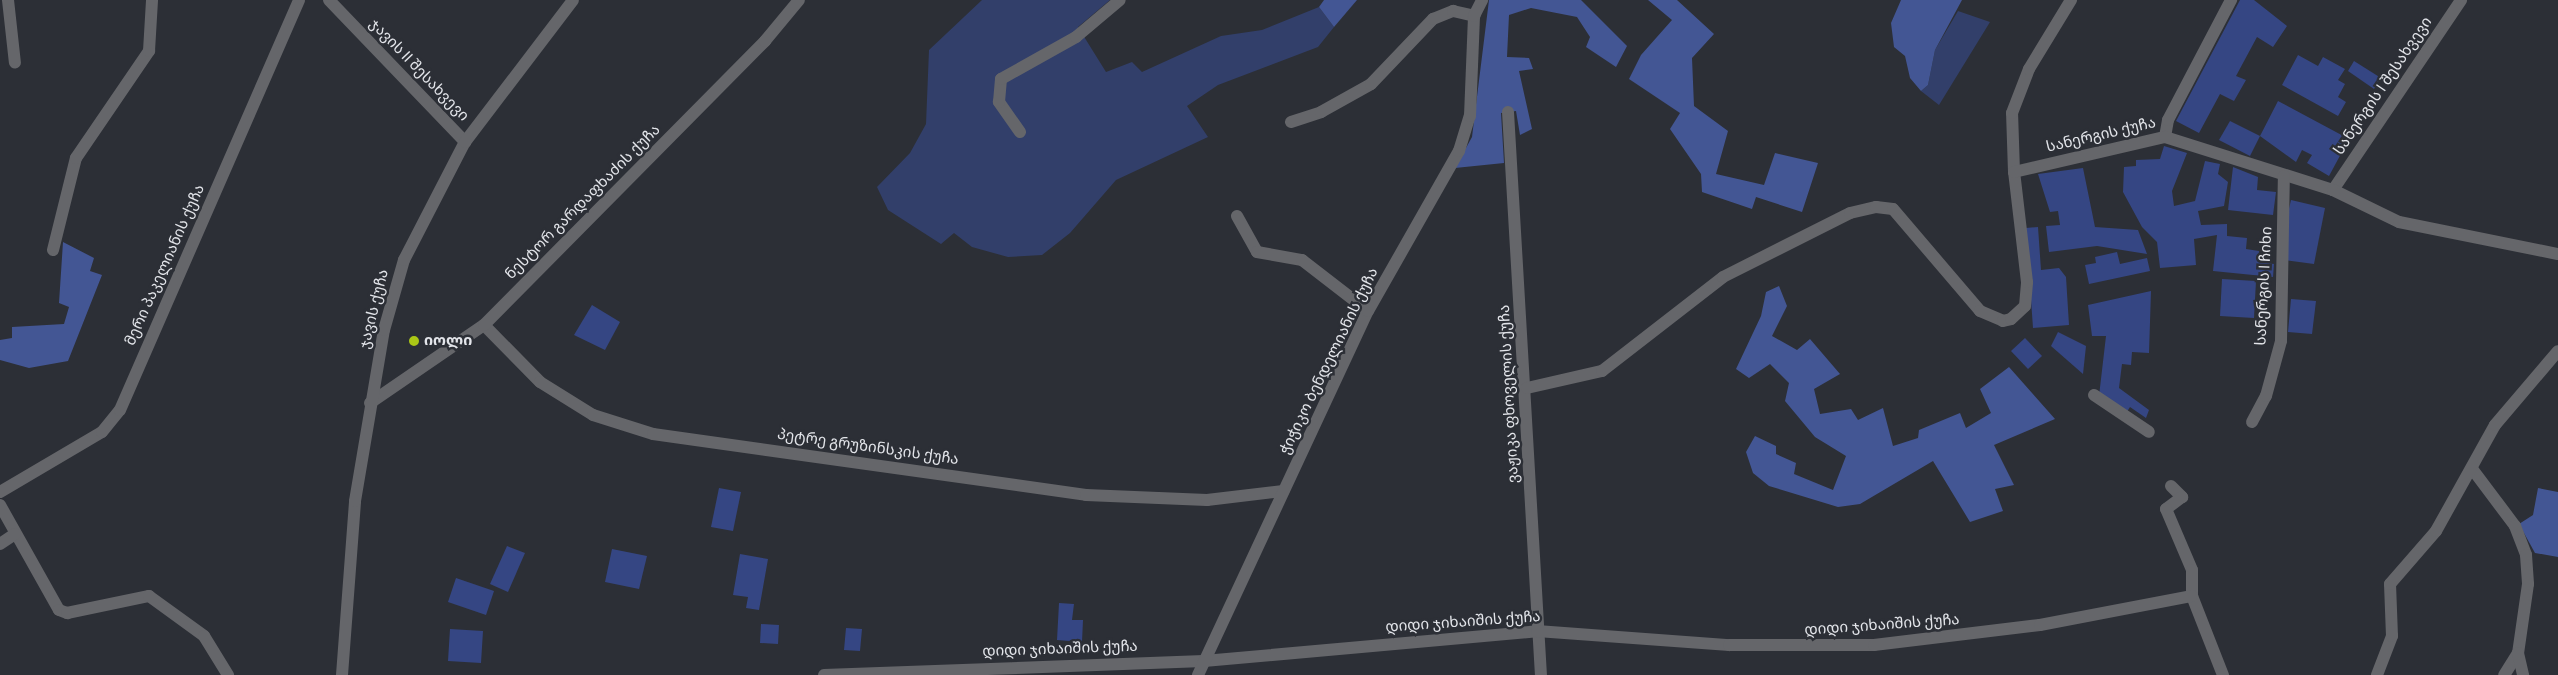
<!DOCTYPE html>
<html>
<head>
<meta charset="utf-8">
<style>
	body { margin:0 }
	#map { position:relative; width:2558px; height:675px; overflow:hidden; background:#2c2f36; font-family:"Roboto Condensed","Noto Sans Georgian",sans-serif }
	div>[style] { position:absolute }
	.green>* { inset:0; background:#323f6a }
	.forest>* { inset:0; background:#435694 }
	.building>* { inset:0; background:#354683 }
	.minor>* { height:12px; margin:-6px; padding:0 6px; transform-origin:6px; border-radius:6px; background:#65666a }
	.dots>* { width:14px; height:14px; translate:-50% -50%; box-sizing:border-box; border:2px solid #2c2f36; border-radius:50% }
	span { translate:-50% -50%; white-space:nowrap; text-align:center; line-height:1.15; -webkit-text-stroke:5px #2c2f36; paint-order:stroke }
	.street-label { font-size:15px; color:#e3e5ea }
	.poi-label { font-size:15px; color:#e3e5ea; font-weight:700 }
	.left { translate:0 -50%; text-align:left }
</style>
</head>
<body>
<div id="map">
	<div class="green">
		<div style="clip-path:polygon(982px 0,1110px 0,1078px 27px,1106px 72px,1132px 62px,1142px 72px,1221px 36px,1262px 30px,1319px 7px,1334px 27px,1318px 47px,1218px 85px,1187px 106px,1208px 137px,1116px 180px,1070px 233px,1042px 255px,1008px 257px,972px 247px,954px 233px,941px 244px,888px 210px,877px 187px,910px 153px,926px 124px,929px 50px)"></div>
		<div style="clip-path:polygon(1958px 11px,1990px 22px,1939px 105px,1921px 91px,1928px 85px,1935px 50px)"></div>
	</div>
	<div class="forest">
		<div style="clip-path:polygon(1324px 0,1357px 0,1334px 27px,1319px 7px)"></div>
		<div style="clip-path:polygon(1489px 0,1581px 0,1627px 46px,1616px 67px,1586px 47px,1590px 37px,1577px 17px,1531px 8px,1509px 15px,1507px 57px,1529px 58px,1533px 69px,1519px 71px,1532px 129px,1520px 135px,1516px 111px,1501px 113px,1504px 163px,1455px 168px,1472px 137px)"></div>
		<div style="clip-path:polygon(1648px 0,1677px 0,1714px 34px,1692px 58px,1694px 106px,1728px 131px,1716px 174px,1764px 185px,1775px 153px,1818px 163px,1802px 212px,1756px 197px,1752px 209px,1702px 192px,1701px 174px,1670px 129px,1680px 113px,1629px 79px,1641px 55px,1672px 20px)"></div>
		<div style="clip-path:polygon(1901px 0,1962px 0,1935px 50px,1928px 85px,1921px 91px,1910px 78px,1905px 56px,1894px 47px,1891px 23px)"></div>
		<div style="clip-path:polygon(63px 242px,94px 258px,90px 271px,102px 275px,68px 361px,29px 368px,0 360px,0 340px,12px 338px,12px 327px,64px 324px,69px 307px,59px 303px)"></div>
		<div style="clip-path:polygon(1779px 286px,1787px 306px,1772px 336px,1797px 350px,1810px 339px,1840px 374px,1814px 389px,1820px 414px,1851px 409px,1858px 420px,1883px 408px,1893px 446px,1918px 438px,1919px 430px,1960px 413px,1966px 428px,1991px 413px,1980px 389px,2009px 367px,2055px 419px,1994px 445px,2014px 485px,1995px 489px,2003px 511px,1970px 522px,1933px 461px,1860px 504px,1838px 507px,1769px 486px,1753px 473px,1746px 452px,1755px 436px,1776px 446px,1776px 454px,1796px 463px,1794px 474px,1833px 490px,1846px 456px,1815px 437px,1785px 401px,1789px 383px,1770px 364px,1749px 378px,1736px 369px,1761px 316px,1766px 292px)"></div>
		<div style="clip-path:polygon(2538px 488px,2558px 492px,2558px 557px,2535px 553px,2519px 524px,2533px 515px)"></div>
	</div>
	<div class="building">
		<div style="clip-path:polygon(2240px 0,2254px 0,2287px 26px,2273px 47px,2257px 37px,2236px 76px,2246px 80px,2234px 101px,2220px 94px,2199px 133px,2176px 121px)"></div>
		<div style="clip-path:polygon(2298px 55px,2318px 66px,2323px 57px,2345px 69px,2338px 80px,2345px 84px,2338px 97px,2346px 102px,2338px 116px,2282px 85px)"></div>
		<div style="clip-path:polygon(2354px 61px,2381px 78px,2374px 89px,2348px 71px)"></div>
		<div style="clip-path:polygon(2278px 101px,2349px 139px,2329px 176px,2307px 163px,2312px 155px,2302px 150px,2296px 162px,2260px 136px)"></div>
		<div style="clip-path:polygon(2230px 121px,2260px 136px,2250px 156px,2219px 140px)"></div>
		<div style="clip-path:polygon(2164px 146px,2187px 153px,2172px 191px,2174px 206px,2195px 201px,2205px 161px,2220px 164px,2218px 174px,2228px 182px,2224px 206px,2198px 211px,2201px 225px,2227px 224px,2227px 236px,2247px 238px,2246px 249px,2259px 251px,2258px 262px,2274px 264px,2273px 277px,2213px 271px,2217px 235px,2194px 239px,2196px 265px,2160px 268px,2157px 242px,2142px 227px,2123px 192px,2124px 167px,2136px 166px,2136px 160px,2160px 159px)"></div>
		<div style="clip-path:polygon(2233px 167px,2258px 177px,2257px 190px,2276px 192px,2273px 215px,2228px 210px)"></div>
		<div style="clip-path:polygon(2083px 168px,2095px 227px,2138px 230px,2147px 254px,2097px 246px,2049px 252px,2046px 226px,2060px 225px,2058px 211px,2050px 212px,2038px 174px)"></div>
		<div style="clip-path:polygon(2291px 200px,2325px 208px,2314px 264px,2284px 260px,2284px 230px)"></div>
		<div style="clip-path:polygon(2038px 227px,2041px 270px,2059px 268px,2066px 277px,2069px 325px,2033px 328px,2026px 228px)"></div>
		<div style="clip-path:polygon(2117px 252px,2120px 264px,2147px 258px,2150px 271px,2089px 284px,2085px 265px,2096px 263px,2095px 257px)"></div>
		<div style="clip-path:polygon(2222px 279px,2256px 281px,2254px 318px,2220px 316px)"></div>
		<div style="clip-path:polygon(2151px 291px,2149px 353px,2132px 352px,2131px 365px,2122px 364px,2119px 388px,2149px 410px,2146px 418px,2130px 407px,2125px 415px,2099px 396px,2106px 336px,2092px 336px,2088px 305px)"></div>
		<div style="clip-path:polygon(2291px 299px,2316px 301px,2312px 334px,2288px 332px)"></div>
		<div style="clip-path:polygon(592px 305px,620px 322px,605px 350px,574px 335px)"></div>
		<div style="clip-path:polygon(2058px 332px,2086px 346px,2083px 374px,2051px 346px)"></div>
		<div style="clip-path:polygon(2025px 338px,2042px 356px,2028px 369px,2011px 351px)"></div>
		<div style="clip-path:polygon(719px 488px,741px 492px,733px 531px,711px 527px)"></div>
		<div style="clip-path:polygon(507px 546px,525px 553px,508px 592px,490px 584px)"></div>
		<div style="clip-path:polygon(612px 549px,647px 556px,639px 589px,605px 582px)"></div>
		<div style="clip-path:polygon(740px 554px,768px 559px,759px 610px,746px 608px,748px 597px,733px 595px)"></div>
		<div style="clip-path:polygon(456px 578px,494px 591px,486px 615px,448px 602px)"></div>
		<div style="clip-path:polygon(1059px 603px,1074px 604px,1072px 620px,1083px 620px,1082px 642px,1057px 640px)"></div>
		<div style="clip-path:polygon(761px 624px,779px 625px,778px 644px,760px 643px)"></div>
		<div style="clip-path:polygon(846px 628px,862px 629px,860px 651px,844px 650px)"></div>
		<div style="clip-path:polygon(450px 629px,483px 631px,481px 663px,448px 661px)"></div>
	</div>
	<div class="minor">
		<div style="left:8px;top:0;width:63px;rotate:83.7deg"></div>
		<div style="left:329px;top:0;width:197px;rotate:46.2deg"></div>
		<div style="left:1508px;top:112px;width:564px;rotate:86.65deg"></div>
		<div style="left:1291px;top:122px;width:32px;rotate:-18deg"></div>
		<div style="left:1321px;top:112px;width:57px;rotate:-29.2deg"></div>
		<div style="left:1371px;top:84px;width:90px;rotate:-46.4deg"></div>
		<div style="left:1433px;top:19px;width:22px;rotate:-22deg"></div>
		<div style="left:1453px;top:11px;width:22px;rotate:13deg"></div>
		<div style="left:1020px;top:132px;width:37px;rotate:-125deg"></div>
		<div style="left:999px;top:102px;width:23px;rotate:-85deg"></div>
		<div style="left:1001px;top:79px;width:86px;rotate:-29.2deg"></div>
		<div style="left:1076px;top:37px;width:57px;rotate:-40.1deg"></div>
		<div style="left:2165px;top:137px;width:17px;rotate:-80deg"></div>
		<div style="left:2168px;top:120px;width:136px;rotate:-62.3deg"></div>
		<div style="left:2014px;top:172px;width:59px;rotate:-91.9deg"></div>
		<div style="left:2012px;top:113px;width:47px;rotate:-68.9deg"></div>
		<div style="left:2029px;top:69px;width:81px;rotate:-58.7deg"></div>
		<div style="left:2333px;top:190px;width:229px;rotate:-56deg"></div>
		<div style="left:1237px;top:216px;width:41px;rotate:60.9deg"></div>
		<div style="left:1257px;top:252px;width:46px;rotate:10.1deg"></div>
		<div style="left:1302px;top:260px;width:83px;rotate:37.7deg"></div>
		<div style="left:53px;top:250px;width:95px;rotate:-76deg"></div>
		<div style="left:76px;top:158px;width:130px;rotate:-55.7deg"></div>
		<div style="left:149px;top:51px;width:51px;rotate:-86.6deg"></div>
		<div style="left:484px;top:325px;width:80px;rotate:45.5deg"></div>
		<div style="left:540px;top:382px;width:62px;rotate:31.9deg"></div>
		<div style="left:593px;top:415px;width:63px;rotate:17.6deg"></div>
		<div style="left:653px;top:434px;width:437px;rotate:8deg"></div>
		<div style="left:1086px;top:495px;width:121px;rotate:2.4deg"></div>
		<div style="left:1207px;top:500px;width:77px;rotate:-6.8deg"></div>
		<div style="left:1527px;top:388px;width:77px;rotate:-12.8deg"></div>
		<div style="left:1602px;top:371px;width:153px;rotate:-37.8deg"></div>
		<div style="left:1723px;top:277px;width:142px;rotate:-26.7deg"></div>
		<div style="left:1850px;top:213px;width:27px;rotate:-13deg"></div>
		<div style="left:1876px;top:207px;width:17px;rotate:7deg"></div>
		<div style="left:1893px;top:209px;width:134px;rotate:49.5deg"></div>
		<div style="left:1980px;top:311px;width:25px;rotate:23deg"></div>
		<div style="left:2003px;top:321px;width:8px;rotate:-14deg"></div>
		<div style="left:2011px;top:319px;width:19px;rotate:-43deg"></div>
		<div style="left:2025px;top:306px;width:24px;rotate:-85deg"></div>
		<div style="left:2027px;top:282px;width:111px;rotate:-96.7deg"></div>
		<div style="left:2014px;top:172px;width:155px;rotate:-13.1deg"></div>
		<div style="left:2165px;top:137px;width:176px;rotate:17.5deg"></div>
		<div style="left:2333px;top:190px;width:73px;rotate:25.9deg"></div>
		<div style="left:2399px;top:222px;width:162px;rotate:11.4deg"></div>
		<div style="left:2094px;top:395px;width:66px;rotate:33.9deg"></div>
		<div style="left:370px;top:403px;width:138px;rotate:-34.4deg"></div>
		<div style="left:484px;top:325px;width:400px;rotate:-45.3deg"></div>
		<div style="left:765px;top:41px;width:53px;rotate:-50.3deg"></div>
		<div style="left:2252px;top:422px;width:30px;rotate:-62deg"></div>
		<div style="left:2266px;top:396px;width:57px;rotate:-74.7deg"></div>
		<div style="left:2281px;top:341px;width:165px;rotate:-89deg"></div>
		<div style="left:2473px;top:470px;width:70px;rotate:53.1deg"></div>
		<div style="left:2515px;top:526px;width:31px;rotate:69deg"></div>
		<div style="left:2526px;top:555px;width:29px;rotate:86deg"></div>
		<div style="left:2528px;top:584px;width:70px;rotate:98.2deg"></div>
		<div style="left:2518px;top:653px;width:26px;rotate:122deg"></div>
		<div style="left:2171px;top:486px;width:16px;rotate:45deg"></div>
		<div style="left:2182px;top:497px;width:20px;rotate:143deg"></div>
		<div style="left:2166px;top:509px;width:66px;rotate:66.9deg"></div>
		<div style="left:2192px;top:570px;width:26px;rotate:90deg"></div>
		<div style="left:2192px;top:596px;width:85px;rotate:68.6deg"></div>
		<div style="left:0;top:492px;width:118px;rotate:-30.5deg"></div>
		<div style="left:102px;top:432px;width:28px;rotate:-51deg"></div>
		<div style="left:120px;top:410px;width:447px;rotate:-66.4deg"></div>
		<div style="left:0;top:505px;width:120px;rotate:60.7deg"></div>
		<div style="left:59px;top:610px;width:9px;rotate:21deg"></div>
		<div style="left:67px;top:613px;width:84px;rotate:-11.7deg"></div>
		<div style="left:149px;top:596px;width:68px;rotate:36deg"></div>
		<div style="left:204px;top:636px;width:46px;rotate:58.4deg"></div>
		<div style="left:0;top:544px;width:18px;rotate:-34deg"></div>
		<div style="left:2518px;top:653px;width:23px;rotate:77deg"></div>
		<div style="left:342px;top:675px;width:174px;rotate:-85.7deg"></div>
		<div style="left:355px;top:501px;width:173px;rotate:-80.4deg"></div>
		<div style="left:384px;top:330px;width:73px;rotate:-74.1deg"></div>
		<div style="left:404px;top:260px;width:133px;rotate:-62.7deg"></div>
		<div style="left:465px;top:142px;width:178px;rotate:-52.7deg"></div>
		<div style="left:824px;top:675px;width:380px;rotate:-2.1deg"></div>
		<div style="left:1204px;top:661px;width:334px;rotate:-5.1deg"></div>
		<div style="left:1537px;top:631px;width:193px;rotate:4.2deg"></div>
		<div style="left:1729px;top:645px;width:145px"></div>
		<div style="left:1874px;top:645px;width:167px;rotate:-6.9deg"></div>
		<div style="left:2040px;top:625px;width:155px;rotate:-10.8deg"></div>
		<div style="left:1198px;top:675px;width:402px;rotate:-65deg"></div>
		<div style="left:1368px;top:311px;width:184px;rotate:-60.4deg"></div>
		<div style="left:1459px;top:151px;width:37px;rotate:-73deg"></div>
		<div style="left:1470px;top:116px;width:100px;rotate:-87.7deg"></div>
		<div style="left:1474px;top:16px;width:18px;rotate:-63deg"></div>
		<div style="left:2377px;top:675px;width:42px;rotate:-69deg"></div>
		<div style="left:2392px;top:636px;width:52px;rotate:-92.2deg"></div>
		<div style="left:2390px;top:584px;width:70px;rotate:-49deg"></div>
		<div style="left:2436px;top:531px;width:121px;rotate:-60.9deg"></div>
		<div style="left:2495px;top:425px;width:97px;rotate:-49.6deg"></div>
	</div>
	<div class="dots">
		<div style="left:414px;top:341px;background:#abc716"></div>
	</div>
	<div class="street-label">
		<span style="left:419px;top:70px;rotate:46deg">ჯავის II შესახვევი</span>
		<span style="left:2383px;top:86px;rotate:-56deg">სანერგის I შესახვევი</span>
		<span style="left:2101px;top:135px;rotate:-13deg">სანერგის ქუჩა</span>
		<span style="left:583px;top:202px;rotate:-45deg">ნესტორ გარდაფხაძის ქუჩა</span>
		<span style="left:165px;top:265px;rotate:-66deg">მერი პაკელიანის ქუჩა</span>
		<span style="left:2264px;top:286px;rotate:-87deg">სანერგის I ჩიხი</span>
		<span style="left:374px;top:309px;rotate:-76deg">ჯავის ქუჩა</span>
		<span style="left:1329px;top:361px;rotate:-64deg">ჭიჭიკო ბენდელიანის ქუჩა</span>
		<span style="left:1509px;top:394px;rotate:-93deg">ვაჟიკა ფხოველის ქუჩა</span>
		<span style="left:868px;top:447px;rotate:8deg">პეტრე გრუზინსკის ქუჩა</span>
		<span style="left:1463px;top:622px;rotate:-4deg">დიდი ჯიხაიშის ქუჩა</span>
		<span style="left:1882px;top:625px;rotate:-4deg">დიდი ჯიხაიშის ქუჩა</span>
		<span style="left:1060px;top:649px;rotate:-2deg">დიდი ჯიხაიშის ქუჩა</span>
	</div>
	<div class="poi-label">
		<span class="left" style="left:424px;top:341px">იოლი</span>
	</div>
</div>
</body>
</html>
